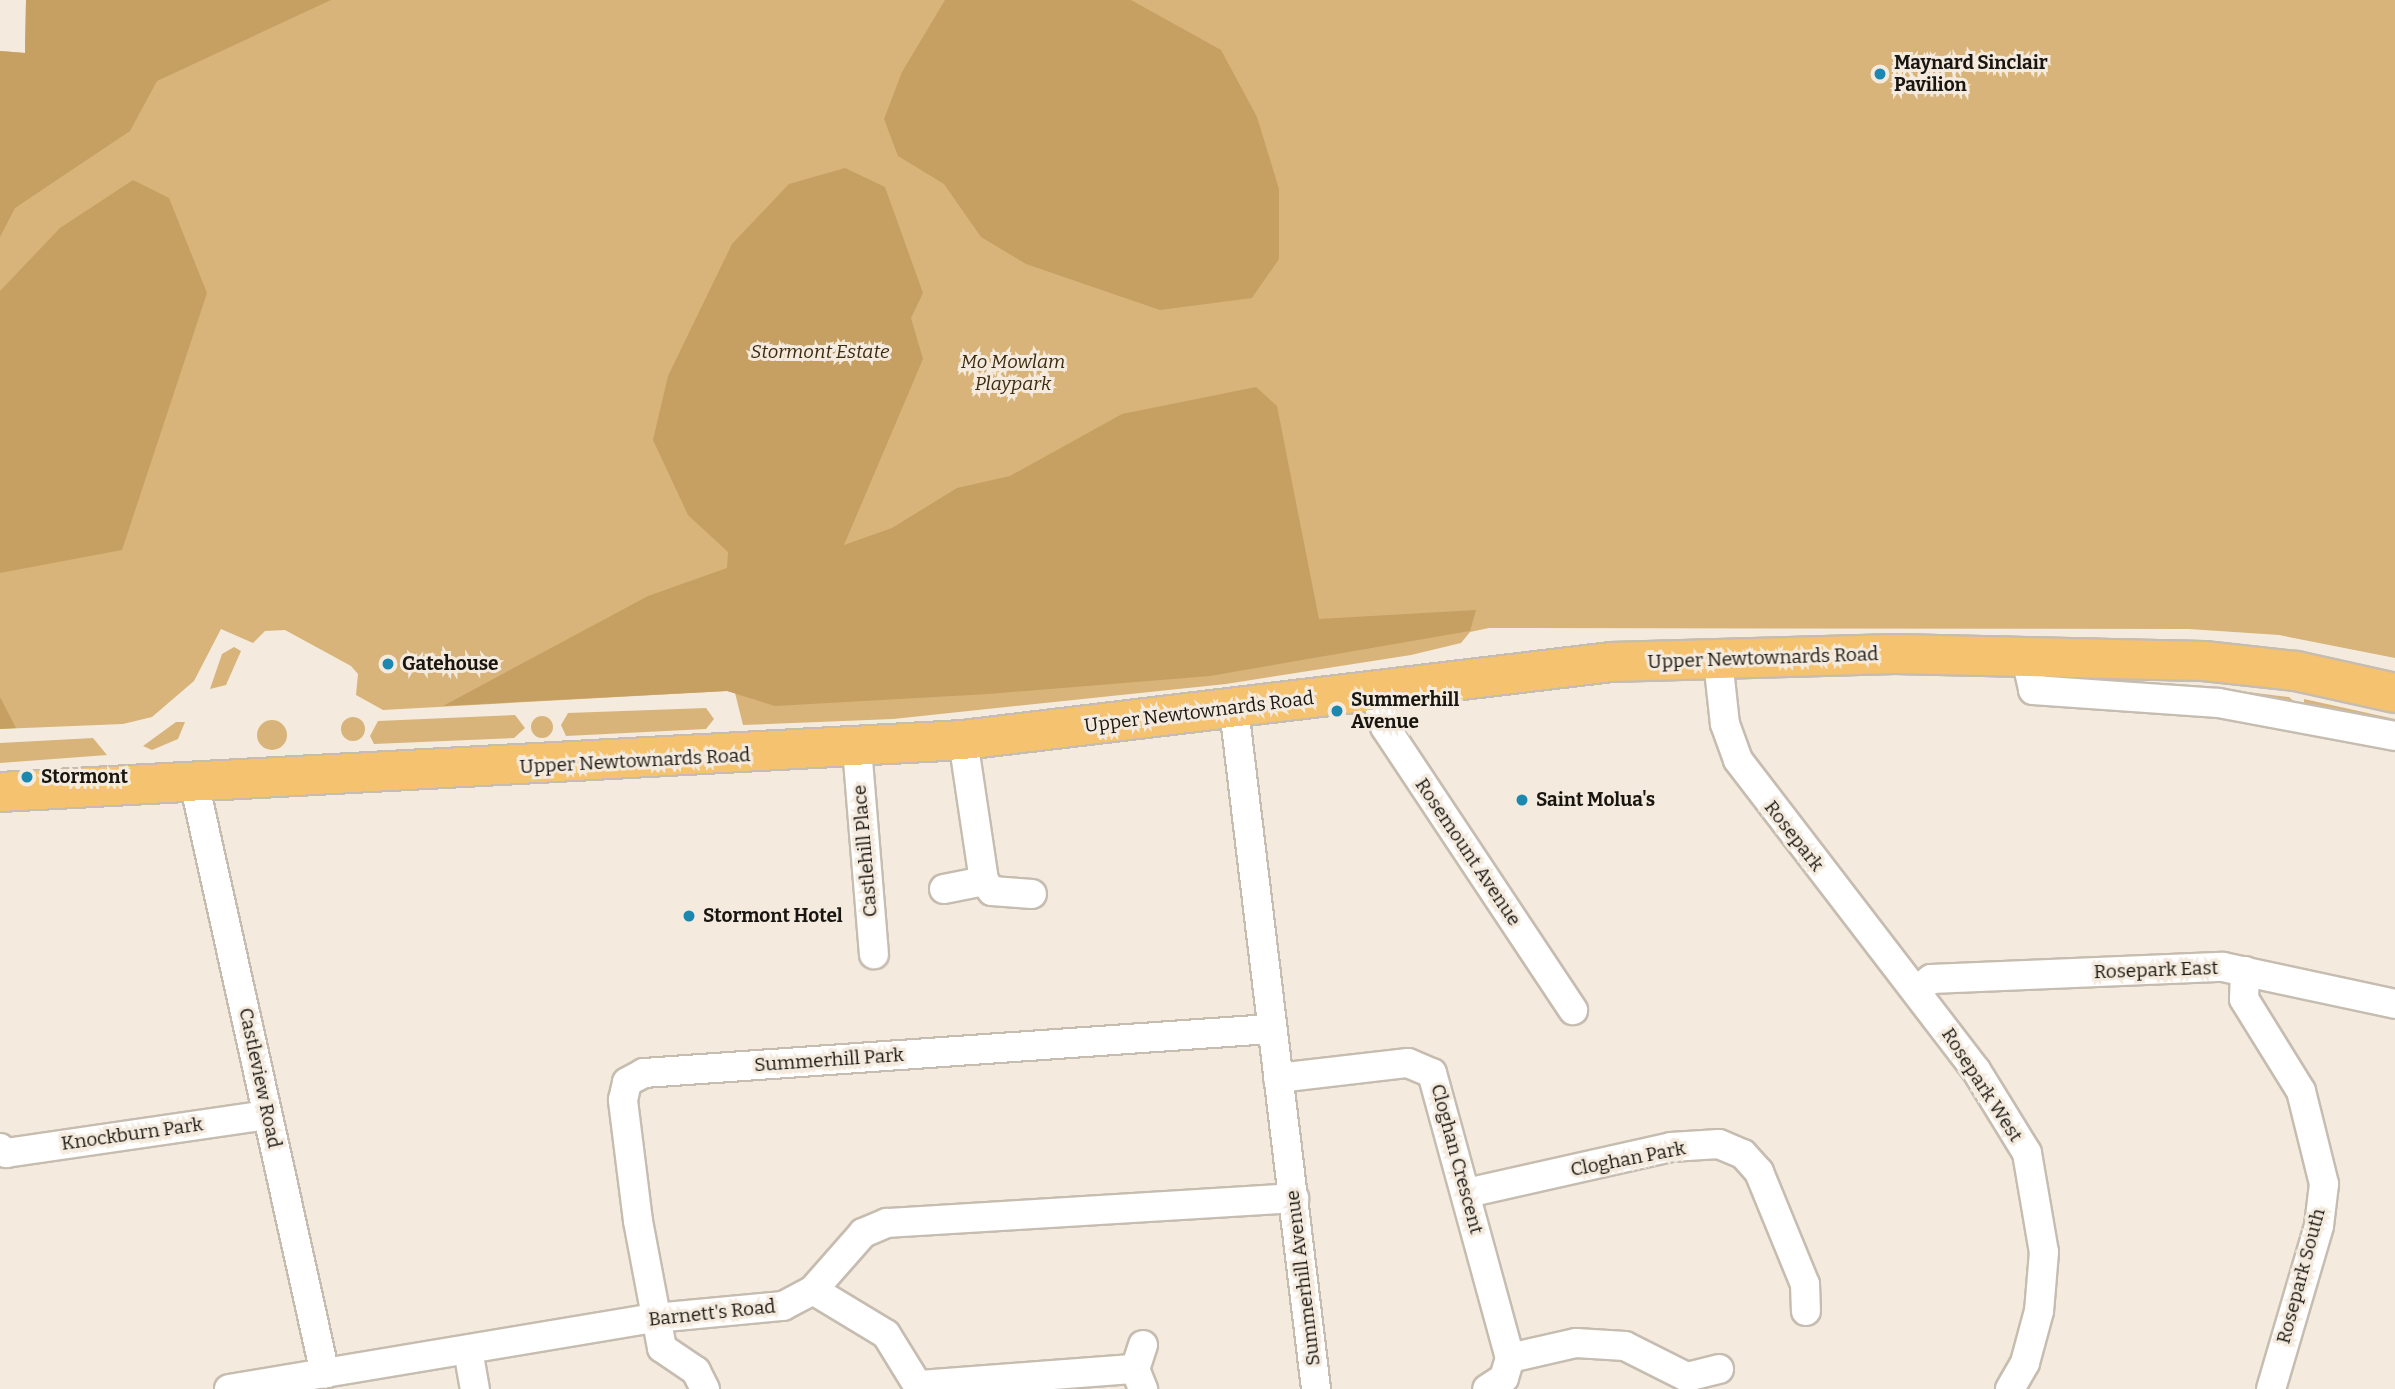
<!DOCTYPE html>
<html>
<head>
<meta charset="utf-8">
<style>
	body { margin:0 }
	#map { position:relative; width:2395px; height:1389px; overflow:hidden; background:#f4ebde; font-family:Bitter,serif }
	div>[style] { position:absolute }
	.green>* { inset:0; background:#d8b47b }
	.round { border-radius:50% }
	.forest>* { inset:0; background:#c69f62 }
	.roads { filter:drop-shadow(2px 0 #c6bdb0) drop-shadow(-2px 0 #c6bdb0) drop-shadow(0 2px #c6bdb0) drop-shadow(0 -2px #c6bdb0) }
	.minor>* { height:28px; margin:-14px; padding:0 14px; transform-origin:14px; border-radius:14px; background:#fff }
	.highway>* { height:38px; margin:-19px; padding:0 19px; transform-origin:19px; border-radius:19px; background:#f5c26f }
	.dots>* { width:19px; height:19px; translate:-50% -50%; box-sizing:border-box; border:4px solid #f4ebde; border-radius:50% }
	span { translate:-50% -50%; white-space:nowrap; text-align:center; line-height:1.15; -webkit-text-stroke:6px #f4ebde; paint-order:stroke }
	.poi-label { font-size:19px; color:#191611; font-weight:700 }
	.left { translate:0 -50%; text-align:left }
	.park-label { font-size:19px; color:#3c2b0f; font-style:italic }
	.street-label { font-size:19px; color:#191611 }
</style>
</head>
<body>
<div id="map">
	<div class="green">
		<div style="clip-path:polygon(26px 0,2395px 0,2395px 658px,2279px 635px,2189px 629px,1489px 628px,1470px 632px,1461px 643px,1411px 655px,1226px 684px,893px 719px,743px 725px,735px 693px,727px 691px,383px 710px,356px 695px,358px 674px,351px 666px,285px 630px,265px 631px,253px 643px,221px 629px,194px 681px,152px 717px,123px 724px,0 729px,0 51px,25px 53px)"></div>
		<div style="clip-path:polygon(234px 647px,241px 651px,226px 685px,210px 689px,222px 654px)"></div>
		<div style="clip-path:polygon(2088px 683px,2215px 688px,2289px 697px,2297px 704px)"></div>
		<div style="clip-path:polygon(2304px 699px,2395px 719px,2395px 727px,2304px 705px)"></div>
		<div style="clip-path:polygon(706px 708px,714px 719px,706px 729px,566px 736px,561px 725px,568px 713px)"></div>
		<div style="clip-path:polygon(515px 715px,525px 728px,514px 738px,374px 744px,370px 736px,378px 721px)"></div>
		<div class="round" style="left:531px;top:716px;width:22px;height:22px"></div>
		<div class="round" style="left:341px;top:717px;width:24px;height:24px"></div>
		<div class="round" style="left:257px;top:720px;width:30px;height:30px"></div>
		<div style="clip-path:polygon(176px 722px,185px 722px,178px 739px,152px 750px,143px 746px)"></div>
		<div style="clip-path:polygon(93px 738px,107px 755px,0 763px,0 743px)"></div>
	</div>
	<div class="forest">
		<div style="clip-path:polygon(26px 0,331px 0,157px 81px,130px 131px,15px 208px,0 237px,0 51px,25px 53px)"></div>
		<div style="clip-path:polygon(945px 0,1131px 0,1221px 50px,1257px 117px,1279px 189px,1279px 259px,1252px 298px,1160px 310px,1026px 264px,981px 237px,944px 184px,898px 156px,884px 119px,902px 72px)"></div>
		<div style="clip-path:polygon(845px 168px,885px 187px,923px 293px,911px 318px,923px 359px,844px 545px,892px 528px,957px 488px,1010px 476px,1122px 414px,1256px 387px,1277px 406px,1319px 619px,1476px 610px,1470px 631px,1210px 676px,988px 694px,775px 706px,727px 691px,443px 706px,648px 596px,727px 568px,728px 552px,688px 515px,653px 440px,668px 376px,732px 244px,789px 184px)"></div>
		<div style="clip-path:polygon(133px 180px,169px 198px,207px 293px,122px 550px,0 573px,0 291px,60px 228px)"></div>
		<div style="clip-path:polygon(0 697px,16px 728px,0 729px)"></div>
	</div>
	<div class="roads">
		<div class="minor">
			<div style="left:2025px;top:654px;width:37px;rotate:77deg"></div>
			<div style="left:2033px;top:690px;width:186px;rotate:4deg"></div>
			<div style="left:2219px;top:703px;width:179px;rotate:10.6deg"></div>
			<div style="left:1718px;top:660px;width:64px;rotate:83.8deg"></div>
			<div style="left:1725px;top:724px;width:38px;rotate:70deg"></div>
			<div style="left:1738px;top:760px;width:391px;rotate:52.5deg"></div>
			<div style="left:1976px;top:1070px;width:97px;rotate:58.4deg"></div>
			<div style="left:2027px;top:1153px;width:100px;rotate:80.3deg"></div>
			<div style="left:2044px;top:1252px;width:59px;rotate:94.8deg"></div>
			<div style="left:2039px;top:1311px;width:54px;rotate:105.1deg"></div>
			<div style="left:2025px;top:1363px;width:30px;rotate:120deg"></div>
			<div style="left:1374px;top:690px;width:39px;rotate:73deg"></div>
			<div style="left:1385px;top:727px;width:340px;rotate:56.4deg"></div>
			<div style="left:1234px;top:709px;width:685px;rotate:83.12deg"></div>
			<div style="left:963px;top:740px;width:143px;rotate:81.5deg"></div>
			<div style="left:984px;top:881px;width:13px;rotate:51deg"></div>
			<div style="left:992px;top:891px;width:40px;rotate:4.3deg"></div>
			<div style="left:857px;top:748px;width:207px;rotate:85.3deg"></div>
			<div style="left:194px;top:782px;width:606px;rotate:77.52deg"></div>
			<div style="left:944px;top:889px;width:41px;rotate:-11.3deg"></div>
			<div style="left:2245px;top:971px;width:28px;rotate:92deg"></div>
			<div style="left:2244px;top:999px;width:108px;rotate:58.2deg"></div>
			<div style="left:2301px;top:1091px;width:96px;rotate:76.1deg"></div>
			<div style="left:2324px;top:1184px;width:42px;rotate:96.8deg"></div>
			<div style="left:2319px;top:1226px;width:170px;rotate:106.4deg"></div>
			<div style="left:1917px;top:990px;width:18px;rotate:-38deg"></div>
			<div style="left:1931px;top:979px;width:292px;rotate:-2.4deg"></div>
			<div style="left:2223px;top:967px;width:176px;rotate:12.1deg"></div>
			<div style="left:1278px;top:1078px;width:131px;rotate:-6.6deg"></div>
			<div style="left:1408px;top:1063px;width:26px;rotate:23deg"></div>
			<div style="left:1432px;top:1073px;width:295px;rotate:74.7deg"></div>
			<div style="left:1510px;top:1358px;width:21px;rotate:107deg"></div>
			<div style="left:1504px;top:1378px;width:20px;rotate:147deg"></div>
			<div style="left:0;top:1148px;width:8px;rotate:40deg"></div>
			<div style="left:6px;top:1153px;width:263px;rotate:-8.3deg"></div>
			<div style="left:1467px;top:1193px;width:209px;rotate:-12.7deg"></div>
			<div style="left:1671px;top:1147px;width:48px;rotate:-3.6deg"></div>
			<div style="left:1719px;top:1144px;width:26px;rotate:23deg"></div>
			<div style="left:1743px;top:1154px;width:24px;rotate:48deg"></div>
			<div style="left:1759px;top:1172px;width:121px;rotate:67.7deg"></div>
			<div style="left:1805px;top:1284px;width:27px;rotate:88deg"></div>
			<div style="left:813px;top:1290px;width:85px;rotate:31.1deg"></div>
			<div style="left:886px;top:1334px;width:65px;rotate:58.3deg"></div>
			<div style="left:1143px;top:1345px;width:25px;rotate:108deg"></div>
			<div style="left:1135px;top:1369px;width:22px;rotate:68deg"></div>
			<div style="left:468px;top:1350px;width:40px;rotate:80deg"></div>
			<div style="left:1510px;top:1358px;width:68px;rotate:-12.8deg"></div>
			<div style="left:1576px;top:1343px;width:49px;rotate:3.5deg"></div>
			<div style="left:1625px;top:1346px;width:69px;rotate:26.6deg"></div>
			<div style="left:1687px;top:1377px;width:33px;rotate:-14deg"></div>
			<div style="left:920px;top:1385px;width:216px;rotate:-4.3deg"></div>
			<div style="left:229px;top:1389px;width:432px;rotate:-9.5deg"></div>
			<div style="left:655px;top:1318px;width:129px;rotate:-5.4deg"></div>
			<div style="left:783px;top:1306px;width:34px;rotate:-28deg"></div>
			<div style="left:813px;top:1290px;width:76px;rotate:-48.7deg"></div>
			<div style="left:863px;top:1233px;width:26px;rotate:-23deg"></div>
			<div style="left:887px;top:1223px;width:408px;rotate:-3.5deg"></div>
			<div style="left:705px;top:1389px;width:20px;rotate:-117deg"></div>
			<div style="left:696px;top:1371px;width:41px;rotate:-145.9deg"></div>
			<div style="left:662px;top:1348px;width:129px;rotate:-100.7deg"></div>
			<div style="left:638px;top:1221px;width:122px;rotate:-97.1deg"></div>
			<div style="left:623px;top:1100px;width:18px;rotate:-77deg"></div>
			<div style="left:627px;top:1082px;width:19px;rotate:-28deg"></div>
			<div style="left:644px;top:1073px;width:628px;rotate:-4.02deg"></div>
		</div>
		<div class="highway">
			<div style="left:0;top:792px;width:964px;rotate:-3.09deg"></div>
			<div style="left:963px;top:740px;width:653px;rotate:-6.86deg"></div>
			<div style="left:1611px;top:662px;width:284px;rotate:-1.6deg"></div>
			<div style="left:1895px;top:654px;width:309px;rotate:1.3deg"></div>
			<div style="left:2204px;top:661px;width:93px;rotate:6.2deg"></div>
			<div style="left:2296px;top:671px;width:101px;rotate:12.5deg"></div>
		</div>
	</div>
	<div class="dots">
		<div style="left:1880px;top:74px;background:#1c88af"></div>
		<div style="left:388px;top:664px;background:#1c88af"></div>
		<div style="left:1337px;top:711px;background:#1c88af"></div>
		<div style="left:27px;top:777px;background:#1c88af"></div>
		<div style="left:1522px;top:800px;background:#1c88af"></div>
		<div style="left:689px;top:916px;background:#1c88af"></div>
	</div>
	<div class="poi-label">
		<span class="left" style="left:1894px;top:74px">Maynard Sinclair<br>Pavilion</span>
		<span class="left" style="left:402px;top:664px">Gatehouse</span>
		<span class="left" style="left:1351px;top:711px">Summerhill<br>Avenue</span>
		<span class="left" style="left:41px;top:777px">Stormont</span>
		<span class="left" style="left:1536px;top:800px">Saint Molua's</span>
		<span class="left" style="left:703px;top:916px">Stormont Hotel</span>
	</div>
	<div class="park-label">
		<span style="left:820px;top:352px">Stormont Estate</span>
		<span style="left:1013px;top:373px">Mo Mowlam<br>Playpark</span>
	</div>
	<div class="street-label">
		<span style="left:1763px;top:658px;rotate:-2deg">Upper Newtownards Road</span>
		<span style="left:1199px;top:712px;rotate:-7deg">Upper Newtownards Road</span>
		<span style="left:635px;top:761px;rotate:-3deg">Upper Newtownards Road</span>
		<span style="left:1794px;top:836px;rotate:52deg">Rosepark</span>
		<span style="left:865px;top:851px;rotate:-95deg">Castlehill Place</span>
		<span style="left:1468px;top:852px;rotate:56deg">Rosemount Avenue</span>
		<span style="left:2156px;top:970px;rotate:-2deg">Rosepark East</span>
		<span style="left:829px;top:1060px;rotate:-4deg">Summerhill Park</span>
		<span style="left:260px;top:1078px;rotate:78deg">Castleview Road</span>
		<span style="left:1982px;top:1085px;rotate:57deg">Rosepark West</span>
		<span style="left:132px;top:1134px;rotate:-8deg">Knockburn Park</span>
		<span style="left:1457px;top:1159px;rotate:75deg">Cloghan Crescent</span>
		<span style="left:1628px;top:1159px;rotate:-11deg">Cloghan Park</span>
		<span style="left:2301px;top:1276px;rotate:-75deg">Rosepark South</span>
		<span style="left:1303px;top:1278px;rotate:-97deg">Summerhill Avenue</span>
		<span style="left:712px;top:1313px;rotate:-6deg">Barnett's Road</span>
	</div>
</div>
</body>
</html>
